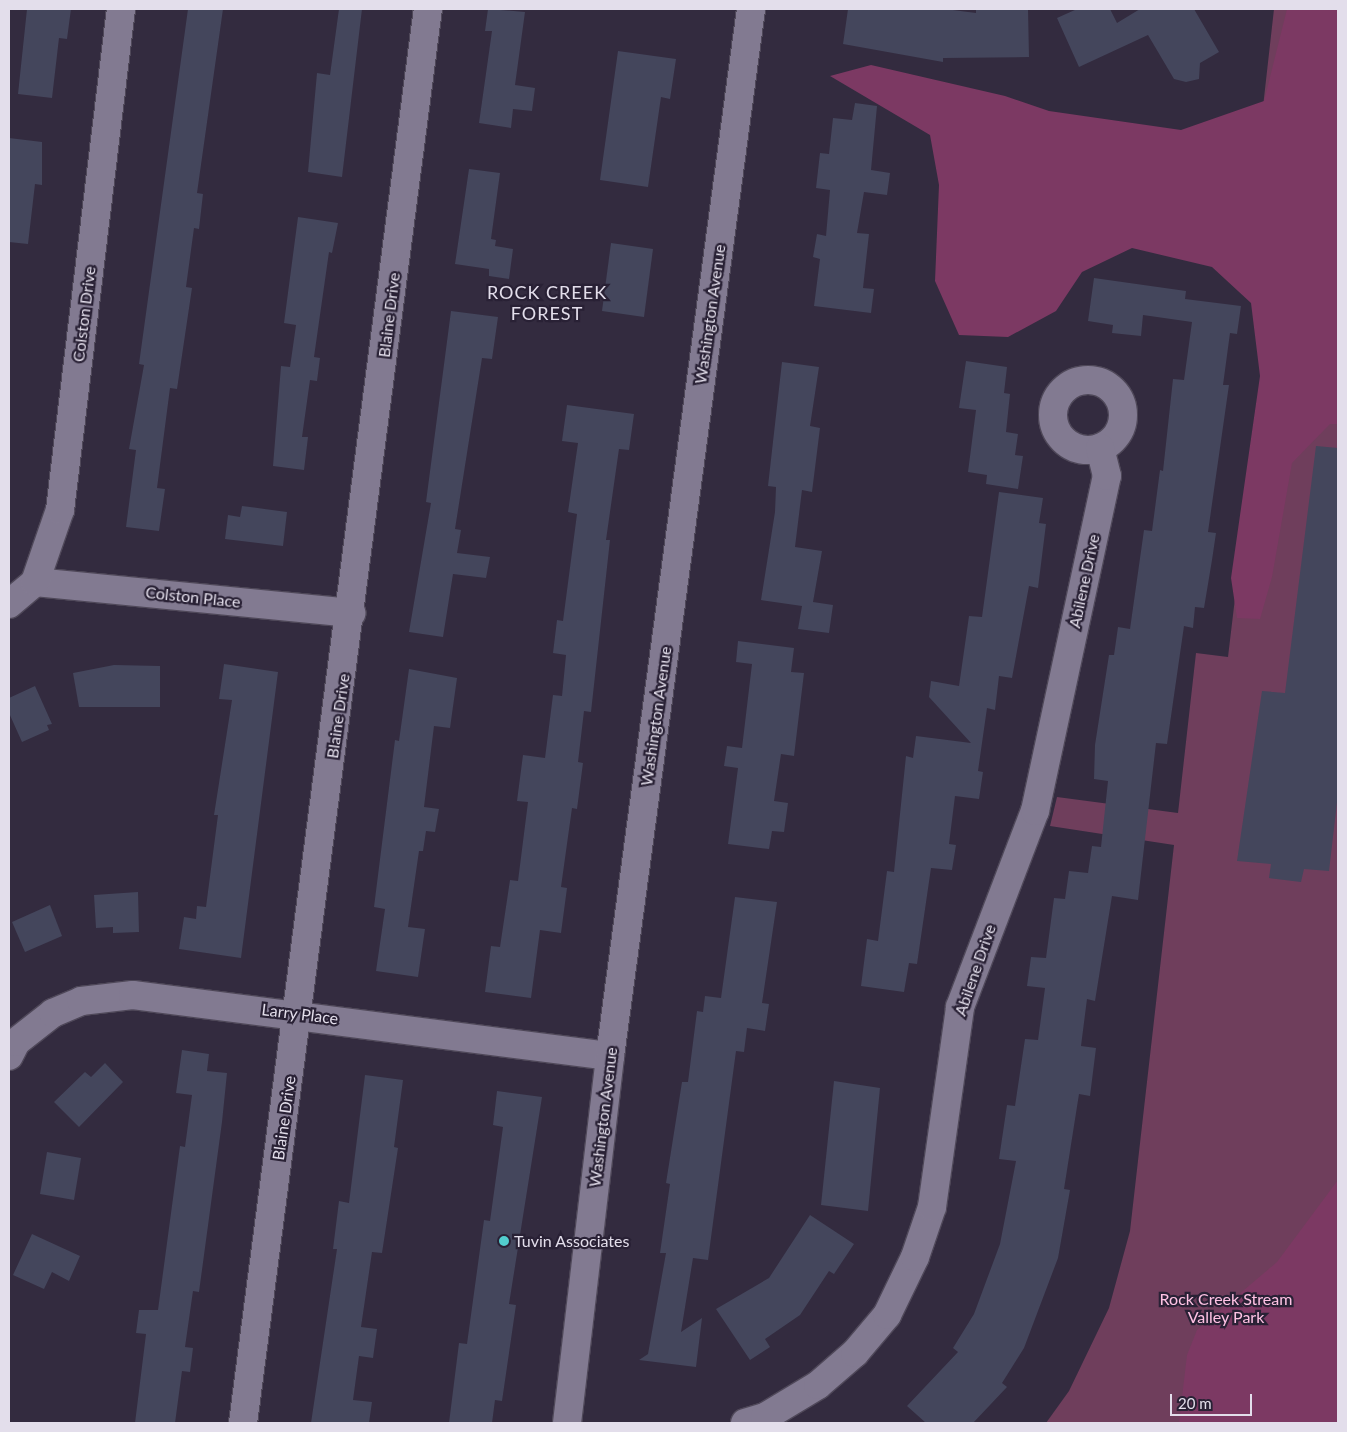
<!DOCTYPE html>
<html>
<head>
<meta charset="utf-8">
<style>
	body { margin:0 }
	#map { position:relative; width:1347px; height:1432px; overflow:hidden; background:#332b3f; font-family:Lato,sans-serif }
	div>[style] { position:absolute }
	.green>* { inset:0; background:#6f3e5c }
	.forest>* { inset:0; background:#7c3963 }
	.building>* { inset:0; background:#44465c }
	.roads { filter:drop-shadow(1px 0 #4f4859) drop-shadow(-1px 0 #4f4859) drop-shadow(0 1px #4f4859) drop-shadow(0 -1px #4f4859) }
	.street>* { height:28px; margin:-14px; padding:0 14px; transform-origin:14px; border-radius:14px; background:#827a91 }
	.street>.ring { margin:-14px; padding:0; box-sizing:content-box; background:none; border:28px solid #827a91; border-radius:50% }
	.dots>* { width:14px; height:14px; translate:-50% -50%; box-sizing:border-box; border:2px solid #292135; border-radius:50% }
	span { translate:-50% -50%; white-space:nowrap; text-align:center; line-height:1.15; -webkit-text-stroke:4.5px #292135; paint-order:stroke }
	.street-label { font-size:16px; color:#e3deeb }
	.poi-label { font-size:16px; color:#e3deeb }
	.left { translate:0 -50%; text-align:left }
	.park-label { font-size:16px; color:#ffc2e4 }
	.neighbourhood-label { font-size:18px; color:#e3deeb; letter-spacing:1px }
	.frame { position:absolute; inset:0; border:10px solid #e3deeb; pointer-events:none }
	.scale { position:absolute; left:1170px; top:1394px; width:82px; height:22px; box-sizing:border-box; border:2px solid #e3deeb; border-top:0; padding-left:6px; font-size:15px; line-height:18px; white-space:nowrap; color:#e3deeb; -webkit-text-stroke:4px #292135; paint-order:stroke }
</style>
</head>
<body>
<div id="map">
	<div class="green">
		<div style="clip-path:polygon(1274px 9px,1338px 9px,1338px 1423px,1046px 1423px,1069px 1391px,1109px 1308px,1130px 1231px,1174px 845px,1050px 826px,1057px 797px,1178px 813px,1196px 653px,1228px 657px,1275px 262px,1246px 258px)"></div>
	</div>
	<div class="forest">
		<div style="clip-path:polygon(1287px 9px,1338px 9px,1338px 424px,1330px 424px,1292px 463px,1272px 577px,1260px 619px,1237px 618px,1231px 578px,1260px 376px,1251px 303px,1212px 267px,1132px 248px,1082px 272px,1056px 311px,1008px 337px,959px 335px,935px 281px,939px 185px,930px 135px,830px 76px,871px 65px,1005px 96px,1049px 111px,1181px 130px,1264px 101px)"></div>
		<div style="clip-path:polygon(1338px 1180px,1338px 1423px,1179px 1423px,1187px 1355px,1197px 1330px,1277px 1262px)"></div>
	</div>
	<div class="building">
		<div style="clip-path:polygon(27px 9px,71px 9px,67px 39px,59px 38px,52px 98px,18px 94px)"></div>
		<div style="clip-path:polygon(188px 9px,223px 9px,197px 193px,203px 194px,199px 229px,194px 228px,186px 287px,192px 288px,177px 389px,170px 388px,157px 488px,165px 489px,159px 531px,126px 527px,136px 450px,129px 449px,144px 365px,139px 364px)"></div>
		<div style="clip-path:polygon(339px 9px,362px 9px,342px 177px,308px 172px,317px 73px,330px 75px)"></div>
		<div style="clip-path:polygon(488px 9px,525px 12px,515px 85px,535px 88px,532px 111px,513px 109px,511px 128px,479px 123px,492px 31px,485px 31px)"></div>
		<div style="clip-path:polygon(848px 9px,945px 9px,976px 13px,976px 9px,1028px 9px,1029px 57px,943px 58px,943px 62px,843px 44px)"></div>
		<div style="clip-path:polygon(1077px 9px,1110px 9px,1117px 23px,1140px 9px,1194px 9px,1219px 52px,1200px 63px,1199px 79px,1186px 82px,1174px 79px,1148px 35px,1079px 67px,1057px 18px)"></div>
		<div style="clip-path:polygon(618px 51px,676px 59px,670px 99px,661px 97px,648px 187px,600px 180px)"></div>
		<div style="clip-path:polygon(855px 103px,877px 106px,871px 170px,890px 173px,887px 195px,864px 192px,857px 233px,869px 234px,863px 288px,874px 289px,871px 313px,814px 306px,820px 259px,813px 257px,817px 234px,826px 236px,830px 190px,816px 188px,820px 153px,829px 154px,833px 118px,852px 120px)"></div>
		<div style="clip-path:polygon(9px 138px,42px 142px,42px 185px,35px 184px,28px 244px,9px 242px)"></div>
		<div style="clip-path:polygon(469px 169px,500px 173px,491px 239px,496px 240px,495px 246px,513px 249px,509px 279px,489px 276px,489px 269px,455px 264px)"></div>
		<div style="clip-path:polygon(298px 217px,338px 223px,332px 253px,329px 252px,314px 357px,320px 358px,317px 381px,310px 380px,302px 437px,308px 437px,304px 470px,273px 466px,281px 366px,290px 367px,296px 325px,284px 323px)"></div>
		<div style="clip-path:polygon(611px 243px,653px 249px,644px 317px,602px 311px)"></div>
		<div style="clip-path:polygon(1094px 278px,1186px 291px,1185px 299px,1241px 306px,1237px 334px,1230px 333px,1223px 385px,1229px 385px,1208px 532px,1216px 533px,1212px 560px,1204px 608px,1195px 607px,1193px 628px,1184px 626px,1167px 744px,1156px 743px,1138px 900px,1112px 896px,1095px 1001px,1087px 999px,1081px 1046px,1096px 1048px,1090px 1096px,1079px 1094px,1064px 1189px,1070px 1190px,1058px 1258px,1024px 1348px,1002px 1383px,1007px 1387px,973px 1423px,926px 1423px,907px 1406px,958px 1352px,953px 1348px,974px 1314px,1000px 1244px,1016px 1161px,999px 1159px,1007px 1105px,1015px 1106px,1025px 1039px,1038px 1040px,1045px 988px,1027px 986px,1031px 957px,1046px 958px,1054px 898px,1065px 899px,1069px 871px,1088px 873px,1092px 846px,1101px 847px,1108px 781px,1094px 779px,1095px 745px,1109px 655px,1114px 655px,1118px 627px,1130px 629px,1144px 530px,1152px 531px,1160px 470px,1163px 471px,1173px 379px,1184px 380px,1192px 322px,1143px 315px,1141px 336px,1112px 333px,1113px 325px,1088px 321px)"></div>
		<div style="clip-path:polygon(451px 311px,498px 317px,492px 359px,482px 358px,455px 529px,461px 530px,457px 553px,490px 557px,486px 578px,453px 574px,443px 637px,409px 632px,431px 503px,426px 502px)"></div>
		<div style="clip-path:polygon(966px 361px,1007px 367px,1004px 393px,1010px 394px,1006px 432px,1018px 434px,1015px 455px,1023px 456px,1018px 489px,986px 484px,987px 475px,968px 472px,976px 410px,959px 408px)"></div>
		<div style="clip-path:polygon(782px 362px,819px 367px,810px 426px,820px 428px,812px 492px,802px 490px,795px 547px,822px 551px,813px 602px,833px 605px,829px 633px,798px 629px,802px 606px,761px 600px,775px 512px,776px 487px,768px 486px)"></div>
		<div style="clip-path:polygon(567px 405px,634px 414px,629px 450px,619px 449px,606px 540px,610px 540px,591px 712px,584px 711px,578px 762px,583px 763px,577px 809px,572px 808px,561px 887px,567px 888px,561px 933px,540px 930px,531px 998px,485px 992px,491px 946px,500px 947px,510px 880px,518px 881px,528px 802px,517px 801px,523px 755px,545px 758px,553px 695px,562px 696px,566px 655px,553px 653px,557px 620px,563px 621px,577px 514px,568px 512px,578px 443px,562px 441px)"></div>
		<div style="clip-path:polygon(1316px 446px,1338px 448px,1338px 794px,1329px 871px,1304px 869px,1301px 882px,1269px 878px,1271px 864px,1237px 861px,1262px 691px,1285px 693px)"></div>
		<div style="clip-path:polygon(999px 492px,1043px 498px,1039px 523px,1046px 524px,1038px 588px,1029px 586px,1012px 678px,999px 676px,995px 710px,987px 708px,978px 771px,983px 772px,979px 799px,955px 796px,949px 844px,956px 845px,952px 870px,931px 868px,917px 964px,909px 963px,904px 992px,861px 986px,867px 939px,878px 941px,887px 871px,894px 872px,906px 756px,913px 758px,916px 736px,971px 743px,929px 697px,931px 681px,959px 686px,969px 616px,982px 617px)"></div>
		<div style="clip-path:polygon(242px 506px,287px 512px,283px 546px,225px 539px,228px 515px,240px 517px)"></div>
		<div style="clip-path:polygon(738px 641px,794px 648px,791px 672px,804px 673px,794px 756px,781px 754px,774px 801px,788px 803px,784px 832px,772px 831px,769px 849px,728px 844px,738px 768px,724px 766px,727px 746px,742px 748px,752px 664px,736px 662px)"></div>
		<div style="clip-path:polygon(224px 664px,278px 672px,241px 958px,179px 949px,184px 917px,196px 919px,197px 906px,206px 907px,218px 815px,214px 815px,232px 700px,219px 699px)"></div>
		<div style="clip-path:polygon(114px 665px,160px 666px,160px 707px,79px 707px,73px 673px)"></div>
		<div style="clip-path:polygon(409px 669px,457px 678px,450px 728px,434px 726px,424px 807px,439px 809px,435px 832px,426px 831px,423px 851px,419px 851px,408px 927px,425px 929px,418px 977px,376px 971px,385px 909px,374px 907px,395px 740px,399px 741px)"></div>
		<div style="clip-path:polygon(35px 686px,52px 724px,47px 725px,49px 730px,22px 742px,9px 713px,9px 698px)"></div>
		<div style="clip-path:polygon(138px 892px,139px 932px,113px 933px,113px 927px,96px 928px,94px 895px)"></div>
		<div style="clip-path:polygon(735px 897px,777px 902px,762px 1003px,769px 1004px,765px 1031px,747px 1028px,744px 1052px,736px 1051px,708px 1260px,693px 1258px,681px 1332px,702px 1318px,696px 1367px,639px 1360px,648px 1354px,666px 1253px,660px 1253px,670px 1184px,666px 1183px,682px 1082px,688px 1082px,697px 1011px,703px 1012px,705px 996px,721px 998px)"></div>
		<div style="clip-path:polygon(50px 905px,62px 936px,25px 952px,12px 922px)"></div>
		<div style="clip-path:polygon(182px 1050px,209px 1054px,207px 1071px,227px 1073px,222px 1122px,199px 1292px,193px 1291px,185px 1347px,193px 1348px,190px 1372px,182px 1371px,175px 1423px,135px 1423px,146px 1334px,136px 1333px,139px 1310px,158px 1310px,180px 1146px,185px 1147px,192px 1095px,176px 1093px)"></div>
		<div style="clip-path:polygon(105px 1063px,123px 1082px,79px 1127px,54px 1102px,85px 1072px,91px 1077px)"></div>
		<div style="clip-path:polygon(365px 1075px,403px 1080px,394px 1147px,398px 1148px,382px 1253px,372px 1252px,361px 1327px,377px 1329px,373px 1358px,359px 1356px,353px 1400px,372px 1402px,369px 1423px,311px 1423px,337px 1249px,333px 1249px,339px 1201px,349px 1203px)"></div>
		<div style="clip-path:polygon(834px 1081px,880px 1088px,868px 1211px,821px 1205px)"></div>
		<div style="clip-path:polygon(497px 1091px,542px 1097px,509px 1304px,516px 1305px,502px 1401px,495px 1400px,492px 1423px,449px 1423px,459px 1343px,467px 1344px,484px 1220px,490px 1221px,503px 1127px,493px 1125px)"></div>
		<div style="clip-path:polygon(47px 1152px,81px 1158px,74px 1200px,40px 1194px)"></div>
		<div style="clip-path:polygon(810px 1215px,854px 1244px,834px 1274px,829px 1271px,800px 1315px,765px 1339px,770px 1347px,750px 1360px,716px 1309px,769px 1278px)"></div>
		<div style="clip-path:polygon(32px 1234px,80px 1256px,69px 1281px,52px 1272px,44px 1289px,13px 1275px)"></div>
	</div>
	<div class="roads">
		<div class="street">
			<div class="ring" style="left:1053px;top:380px;width:42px;height:42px"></div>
			<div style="left:35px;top:582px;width:318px;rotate:5.6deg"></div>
			<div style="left:9px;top:604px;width:34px;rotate:-40deg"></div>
			<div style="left:35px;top:582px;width:76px;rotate:-70.9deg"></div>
			<div style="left:60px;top:510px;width:505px;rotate:-83.06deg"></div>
			<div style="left:9px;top:1056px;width:16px;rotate:-63deg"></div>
			<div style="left:16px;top:1042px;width:47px;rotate:-38.1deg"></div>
			<div style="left:53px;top:1013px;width:30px;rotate:-23deg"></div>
			<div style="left:81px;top:1001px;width:52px;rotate:-6.6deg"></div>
			<div style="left:133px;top:995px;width:481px;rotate:7.3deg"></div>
			<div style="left:243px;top:1423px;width:1426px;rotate:-82.55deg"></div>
			<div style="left:567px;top:1423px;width:370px;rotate:-83.3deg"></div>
			<div style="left:610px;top:1056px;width:1056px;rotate:-82.33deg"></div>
			<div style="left:745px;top:1423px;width:21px;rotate:-17deg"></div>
			<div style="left:765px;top:1417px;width:62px;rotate:-31.1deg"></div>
			<div style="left:818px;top:1385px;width:49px;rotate:-40.9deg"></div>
			<div style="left:855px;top:1353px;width:50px;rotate:-49.9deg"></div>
			<div style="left:887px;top:1315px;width:64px;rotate:-64.2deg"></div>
			<div style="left:915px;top:1257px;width:53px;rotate:-71.2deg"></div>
			<div style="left:932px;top:1207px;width:202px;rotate:-82deg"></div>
			<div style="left:960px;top:1007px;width:210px;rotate:-69.1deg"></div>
			<div style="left:1035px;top:811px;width:343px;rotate:-77.9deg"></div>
			<div style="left:1107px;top:476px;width:29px;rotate:-104deg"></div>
		</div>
	</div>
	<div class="dots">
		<div style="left:504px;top:1241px;background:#52cdce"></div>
	</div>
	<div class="street-label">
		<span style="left:84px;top:314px;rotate:-83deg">Colston Drive</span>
		<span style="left:710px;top:314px;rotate:-82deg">Washington Avenue</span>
		<span style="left:389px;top:315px;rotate:-83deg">Blaine Drive</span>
		<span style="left:1084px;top:581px;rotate:-78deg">Abilene Drive</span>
		<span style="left:193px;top:597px;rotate:6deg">Colston Place</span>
		<span style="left:338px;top:716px;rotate:-82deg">Blaine Drive</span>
		<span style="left:656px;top:716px;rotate:-82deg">Washington Avenue</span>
		<span style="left:975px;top:970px;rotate:-71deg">Abilene Drive</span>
		<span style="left:300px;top:1014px;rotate:7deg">Larry Place</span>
		<span style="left:603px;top:1117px;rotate:-83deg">Washington Avenue</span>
		<span style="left:284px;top:1118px;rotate:-82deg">Blaine Drive</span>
	</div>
	<div class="poi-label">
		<span class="left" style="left:514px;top:1241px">Tuvin Associates</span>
	</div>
	<div class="park-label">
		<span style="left:1226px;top:1308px">Rock Creek Stream<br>Valley Park</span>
	</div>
	<div class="neighbourhood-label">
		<span style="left:547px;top:303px">ROCK CREEK<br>FOREST</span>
	</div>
	<div class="frame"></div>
	<div class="scale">20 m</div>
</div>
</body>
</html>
